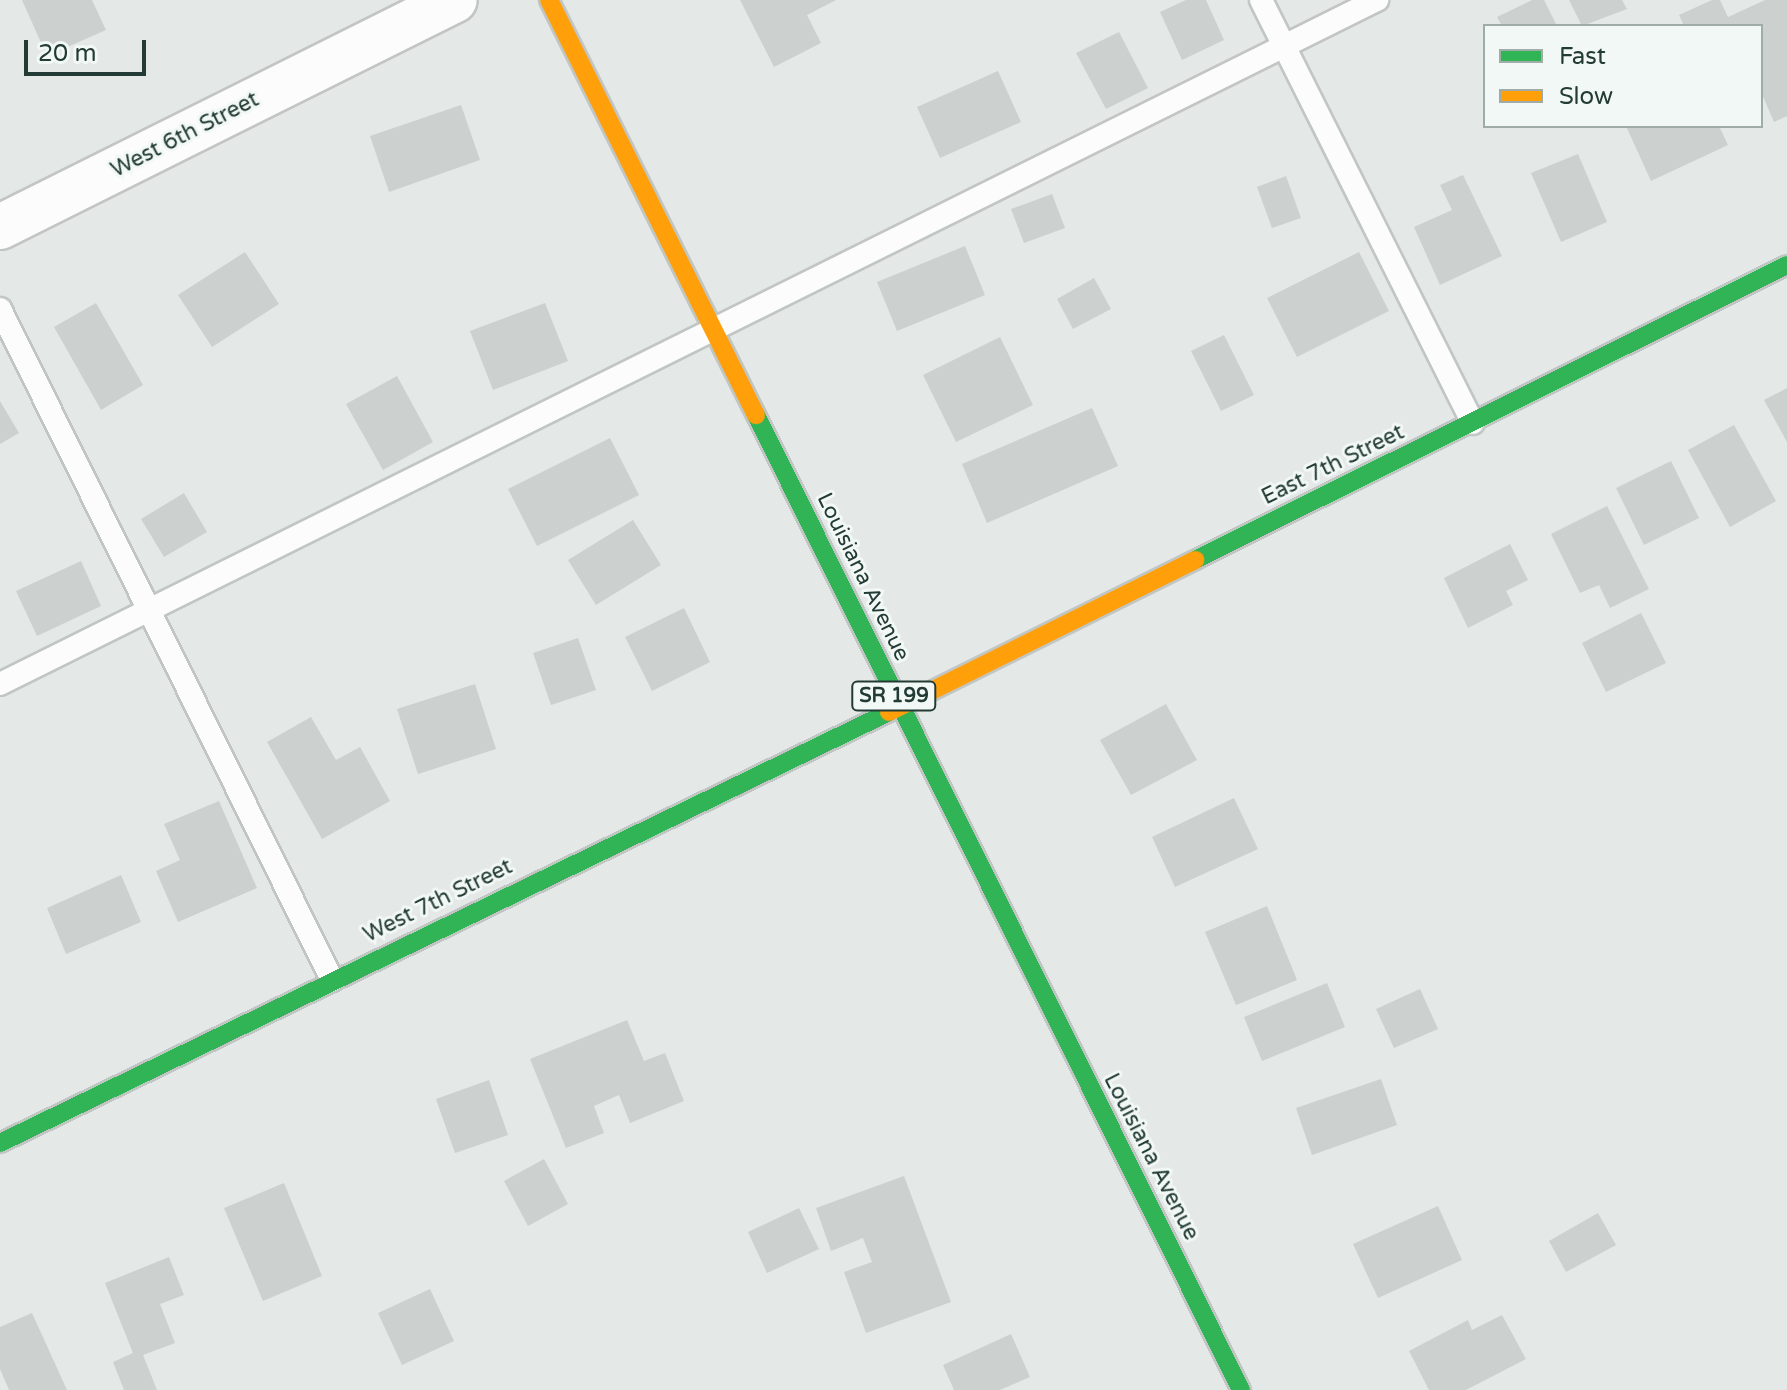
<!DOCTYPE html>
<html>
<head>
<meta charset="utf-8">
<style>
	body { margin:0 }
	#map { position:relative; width:1787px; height:1390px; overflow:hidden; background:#e4e9e7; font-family:"Varela Round",sans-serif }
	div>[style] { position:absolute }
	.building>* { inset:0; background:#ccd0ce }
	.roads { filter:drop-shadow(2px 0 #c1c6c4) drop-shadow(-2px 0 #c1c6c4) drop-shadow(0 2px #c1c6c4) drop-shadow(0 -2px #c1c6c4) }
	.lane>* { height:22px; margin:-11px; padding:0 11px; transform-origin:11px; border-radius:11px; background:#fbfcfb }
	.street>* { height:44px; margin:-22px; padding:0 22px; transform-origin:22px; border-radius:22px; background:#fbfcfb }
	.fast>* { height:18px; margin:-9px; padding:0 9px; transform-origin:9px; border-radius:9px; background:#30b455 }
	.slow>* { height:18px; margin:-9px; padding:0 9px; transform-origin:9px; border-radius:9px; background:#ff9f0a }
	span { translate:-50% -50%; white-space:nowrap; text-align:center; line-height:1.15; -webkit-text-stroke:6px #f2f8f5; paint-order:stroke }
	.shield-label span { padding:2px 6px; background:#f2f8f5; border:2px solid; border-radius:6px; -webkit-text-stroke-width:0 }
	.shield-label { font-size:20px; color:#233b35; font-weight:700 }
	.street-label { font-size:22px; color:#233b35 }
	.legend { position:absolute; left:1483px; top:24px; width:280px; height:104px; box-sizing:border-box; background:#f2f8f5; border:2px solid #9faca8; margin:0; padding:10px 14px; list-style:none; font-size:24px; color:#233b35 }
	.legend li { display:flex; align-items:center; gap:16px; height:40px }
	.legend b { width:40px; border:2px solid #9faca8 }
	.scale { position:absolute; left:24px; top:40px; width:122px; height:36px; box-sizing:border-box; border:4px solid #233b35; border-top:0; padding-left:10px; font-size:24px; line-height:28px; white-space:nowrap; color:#233b35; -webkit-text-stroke:6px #f2f8f5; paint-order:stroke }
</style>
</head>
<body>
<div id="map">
	<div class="building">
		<div style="clip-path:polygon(22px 0,92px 0,106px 30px,47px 56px)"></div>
		<div style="clip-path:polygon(740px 0,836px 0,807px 15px,821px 43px,774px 67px)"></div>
		<div style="clip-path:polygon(1186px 0,1206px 0,1224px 40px,1182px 60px,1160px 12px)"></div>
		<div style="clip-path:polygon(1532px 0,1544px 0,1557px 26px,1502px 26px,1497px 17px)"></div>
		<div style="clip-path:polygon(1569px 0,1622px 0,1627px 9px,1582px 26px)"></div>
		<div style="clip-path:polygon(1712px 0,1720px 0,1728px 17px,1765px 0,1787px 0,1787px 116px,1774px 122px,1761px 92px,1761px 26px,1684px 26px,1679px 15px)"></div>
		<div style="clip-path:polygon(1119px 32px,1148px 88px,1106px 109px,1076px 53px)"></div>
		<div style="clip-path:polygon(998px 71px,1021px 122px,940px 158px,917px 107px)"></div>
		<div style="clip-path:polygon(461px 105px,480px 160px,389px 192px,370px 136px)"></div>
		<div style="clip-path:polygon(1626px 126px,1719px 126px,1728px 145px,1651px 181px)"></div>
		<div style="clip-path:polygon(1578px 154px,1607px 222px,1561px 242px,1531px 173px)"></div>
		<div style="clip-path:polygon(1463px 175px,1502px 256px,1440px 285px,1414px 227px,1452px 210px,1440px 185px)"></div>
		<div style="clip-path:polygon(1286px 176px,1301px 218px,1272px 228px,1257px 187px)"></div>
		<div style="clip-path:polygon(1052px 194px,1065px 228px,1024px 243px,1011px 209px)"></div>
		<div style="clip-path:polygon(965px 246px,985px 295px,897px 331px,877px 282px)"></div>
		<div style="clip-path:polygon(245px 252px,279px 304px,212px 347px,178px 295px)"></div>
		<div style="clip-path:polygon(1359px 252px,1389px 311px,1297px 357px,1267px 298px)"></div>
		<div style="clip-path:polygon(1094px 278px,1111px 309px,1073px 329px,1057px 299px)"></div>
		<div style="clip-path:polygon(96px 303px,143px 385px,101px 410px,54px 327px)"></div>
		<div style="clip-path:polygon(545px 303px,568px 361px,493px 390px,470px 331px)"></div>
		<div style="clip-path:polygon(1224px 335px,1254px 395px,1221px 411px,1191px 351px)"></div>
		<div style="clip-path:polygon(1000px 337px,1033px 405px,956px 442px,923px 375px)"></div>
		<div style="clip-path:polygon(397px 376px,433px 442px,383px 470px,346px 404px)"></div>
		<div style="clip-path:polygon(1787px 388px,1787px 442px,1764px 400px)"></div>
		<div style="clip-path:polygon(0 401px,19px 433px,0 444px)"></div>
		<div style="clip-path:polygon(1092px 408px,1118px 466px,987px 523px,962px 464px)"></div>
		<div style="clip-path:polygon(1734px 425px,1776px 501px,1730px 527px,1688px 450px)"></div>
		<div style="clip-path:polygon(610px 438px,639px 495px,537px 546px,508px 489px)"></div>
		<div style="clip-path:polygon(1671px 461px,1699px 518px,1644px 545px,1616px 488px)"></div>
		<div style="clip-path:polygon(184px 493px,207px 532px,164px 557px,141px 519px)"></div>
		<div style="clip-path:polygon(1607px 506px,1649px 589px,1610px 608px,1599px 585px,1580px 593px,1551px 534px)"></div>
		<div style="clip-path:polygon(633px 520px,661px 565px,596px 605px,568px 560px)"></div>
		<div style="clip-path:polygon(1510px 544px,1528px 580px,1506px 591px,1513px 605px,1468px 628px,1444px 578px)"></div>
		<div style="clip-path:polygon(81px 561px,101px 606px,37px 636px,16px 591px)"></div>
		<div style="clip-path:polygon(684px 608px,710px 662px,652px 691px,625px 637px)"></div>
		<div style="clip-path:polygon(1641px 613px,1666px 663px,1606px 692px,1582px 643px)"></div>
		<div style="clip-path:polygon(578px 638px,596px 690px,551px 705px,533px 653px)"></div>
		<div style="clip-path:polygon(475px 684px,496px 749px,418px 774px,397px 709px)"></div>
		<div style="clip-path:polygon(1166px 704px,1197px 760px,1131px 795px,1100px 740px)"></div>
		<div style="clip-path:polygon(311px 717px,336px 760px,360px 747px,390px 801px,322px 839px,267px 742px)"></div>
		<div style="clip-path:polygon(1234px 798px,1258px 849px,1175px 887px,1152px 837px)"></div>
		<div style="clip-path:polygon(219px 801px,257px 888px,178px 922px,156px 871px,180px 860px,164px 824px)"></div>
		<div style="clip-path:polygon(121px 875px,141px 922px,66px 954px,47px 908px)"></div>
		<div style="clip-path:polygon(1267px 906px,1297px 980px,1236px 1005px,1205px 932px)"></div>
		<div style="clip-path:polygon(1327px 983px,1345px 1027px,1262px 1061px,1244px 1017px)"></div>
		<div style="clip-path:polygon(1420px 989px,1438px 1029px,1394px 1048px,1376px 1009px)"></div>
		<div style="clip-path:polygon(627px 1020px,644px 1061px,665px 1053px,684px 1101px,630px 1123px,619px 1095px,594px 1106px,604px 1133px,566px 1148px,530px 1059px)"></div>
		<div style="clip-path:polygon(1381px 1079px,1397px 1125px,1312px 1155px,1296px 1108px)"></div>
		<div style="clip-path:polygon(489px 1080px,508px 1135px,455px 1153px,436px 1099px)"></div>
		<div style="clip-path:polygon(544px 1159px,568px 1204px,528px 1226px,504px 1181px)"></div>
		<div style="clip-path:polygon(904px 1176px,951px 1302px,866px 1333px,844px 1272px,872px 1262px,863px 1238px,831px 1251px,816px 1208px)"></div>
		<div style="clip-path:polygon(284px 1183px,322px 1276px,263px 1301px,224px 1208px)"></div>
		<div style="clip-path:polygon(1438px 1206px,1462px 1260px,1378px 1298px,1353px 1244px)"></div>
		<div style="clip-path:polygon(799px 1208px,819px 1249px,767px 1273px,748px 1232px)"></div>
		<div style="clip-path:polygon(1598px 1213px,1616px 1245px,1566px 1272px,1549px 1241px)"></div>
		<div style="clip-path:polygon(169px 1257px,184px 1295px,160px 1304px,175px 1343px,143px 1355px,157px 1390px,124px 1390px,113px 1362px,133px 1353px,105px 1283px)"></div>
		<div style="clip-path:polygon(430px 1289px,454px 1341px,402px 1365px,378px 1313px)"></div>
		<div style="clip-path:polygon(32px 1313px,67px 1390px,9px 1390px,0 1369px,0 1327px)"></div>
		<div style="clip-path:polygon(1502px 1315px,1526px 1359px,1466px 1390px,1429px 1390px,1409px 1351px,1468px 1320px,1472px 1330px)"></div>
		<div style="clip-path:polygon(1011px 1334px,1030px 1377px,1000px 1390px,954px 1390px,943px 1365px)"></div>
	</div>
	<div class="roads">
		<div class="lane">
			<div style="left:1261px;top:0;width:473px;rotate:63.4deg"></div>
			<div style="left:0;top:309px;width:749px;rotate:63.67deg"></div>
			<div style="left:0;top:684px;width:1538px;rotate:-26.42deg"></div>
		</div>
		<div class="street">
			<div style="left:0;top:227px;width:508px;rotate:-26.51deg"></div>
		</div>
		<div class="fast">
			<div style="left:756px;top:415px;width:1089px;rotate:63.55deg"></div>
			<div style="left:1195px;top:560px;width:661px;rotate:-26.49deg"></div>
			<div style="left:0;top:1143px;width:988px;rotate:-25.86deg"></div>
		</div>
		<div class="slow">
			<div style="left:549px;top:0;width:464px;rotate:63.5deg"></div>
			<div style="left:889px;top:712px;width:342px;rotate:-26.4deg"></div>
		</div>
	</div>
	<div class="shield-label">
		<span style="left:894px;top:696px">SR 199</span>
	</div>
	<div class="street-label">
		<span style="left:185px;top:135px;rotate:-27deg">West 6th Street</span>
		<span style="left:1333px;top:465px;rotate:-26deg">East 7th Street</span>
		<span style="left:863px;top:577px;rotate:64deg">Louisiana Avenue</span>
		<span style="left:438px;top:901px;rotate:-26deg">West 7th Street</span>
		<span style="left:1151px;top:1157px;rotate:63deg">Louisiana Avenue</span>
	</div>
	<ul class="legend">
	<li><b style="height:10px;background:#30b455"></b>Fast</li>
	<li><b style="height:10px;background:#ff9f0a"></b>Slow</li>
	</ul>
	<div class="scale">20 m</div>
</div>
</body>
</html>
